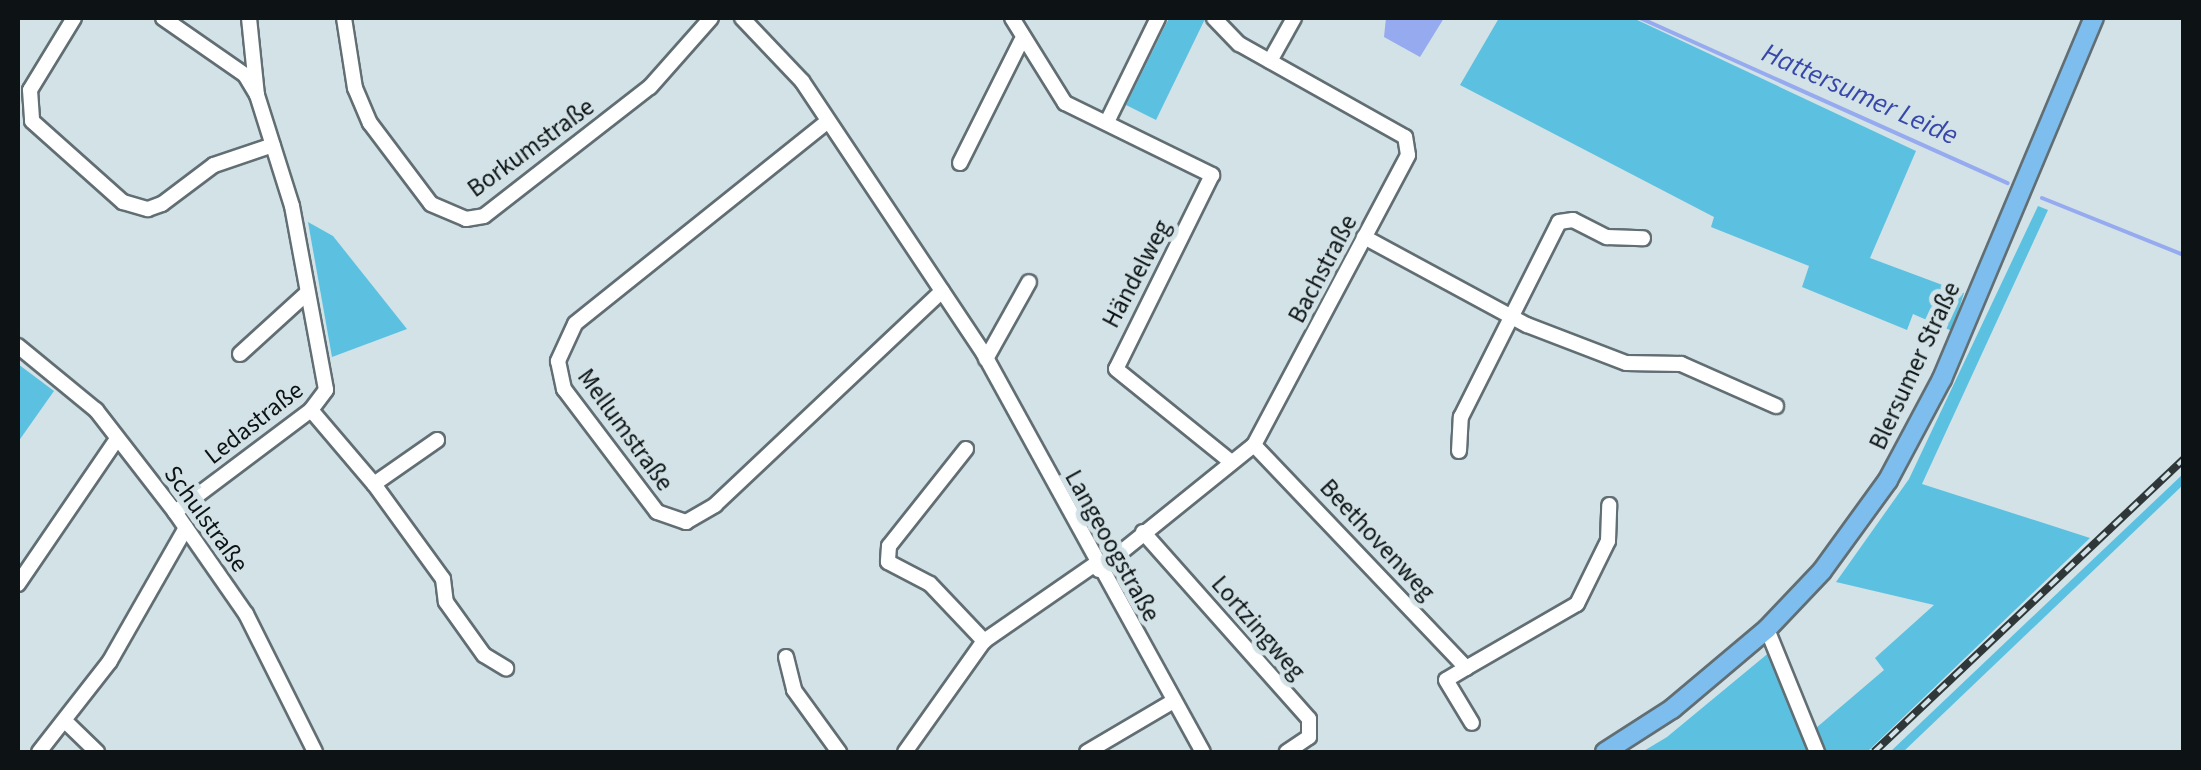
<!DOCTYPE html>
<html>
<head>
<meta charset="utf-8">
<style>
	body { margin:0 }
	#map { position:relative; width:2201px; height:770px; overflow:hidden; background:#d2e2e7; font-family:"Source Sans 3",sans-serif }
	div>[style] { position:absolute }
	.green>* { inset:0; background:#5cc1e0 }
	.water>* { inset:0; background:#96aaf0 }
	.stream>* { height:4px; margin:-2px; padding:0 2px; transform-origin:2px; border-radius:2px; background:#96aaf0 }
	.roads { filter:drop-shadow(2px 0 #616e73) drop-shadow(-2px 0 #616e73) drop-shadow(0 2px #616e73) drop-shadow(0 -2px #616e73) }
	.minor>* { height:14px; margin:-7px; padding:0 7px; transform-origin:7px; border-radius:7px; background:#fff }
	.major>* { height:18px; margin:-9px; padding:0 9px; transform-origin:9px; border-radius:9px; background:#7dbeee }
	.rail>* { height:8px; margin-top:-4px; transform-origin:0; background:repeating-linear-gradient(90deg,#d2e2e7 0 11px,#2f3738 0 22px); box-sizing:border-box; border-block:2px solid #2f3738 }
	span { translate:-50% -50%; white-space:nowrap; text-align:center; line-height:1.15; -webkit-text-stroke:10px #d2e2e7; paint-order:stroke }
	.street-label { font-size:25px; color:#0d1314 }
	.water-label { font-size:28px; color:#3747aa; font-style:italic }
	.frame { position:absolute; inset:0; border:20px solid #0d1314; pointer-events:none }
</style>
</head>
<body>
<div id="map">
	<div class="green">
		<div style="clip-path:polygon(1169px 18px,1205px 19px,1156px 120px,1126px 105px)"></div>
		<div style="clip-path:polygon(1499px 18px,1633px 18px,1916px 151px,1870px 258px,1964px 293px,1952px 331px,1913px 314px,1907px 330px,1802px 287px,1809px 266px,1711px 227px,1714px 217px,1460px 85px)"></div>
		<div style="clip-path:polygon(2038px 206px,2048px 210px,1922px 484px,2090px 538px,1867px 752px,1824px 752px,1816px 728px,1884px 670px,1875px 658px,1934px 605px,1836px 582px,1909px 479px)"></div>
		<div style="clip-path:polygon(308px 222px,333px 236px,407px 329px,332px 357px)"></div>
		<div style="clip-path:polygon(18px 364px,54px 391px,18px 442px)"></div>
		<div style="clip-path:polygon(2183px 474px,2183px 485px,1903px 752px,1890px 752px)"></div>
		<div style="clip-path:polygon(1771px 651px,1809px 752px,1642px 752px,1667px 737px)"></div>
	</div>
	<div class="water">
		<div style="clip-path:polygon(1386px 18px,1444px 18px,1420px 57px,1384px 37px)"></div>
	</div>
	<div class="stream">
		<div style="left:1640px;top:18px;width:403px;rotate:24.2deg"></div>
		<div style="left:2042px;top:198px;width:153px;rotate:21.9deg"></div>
	</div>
	<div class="roads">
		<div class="minor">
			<div style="left:74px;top:18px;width:84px;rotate:121.4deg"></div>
			<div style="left:30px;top:90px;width:31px;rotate:86deg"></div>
			<div style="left:32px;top:121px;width:122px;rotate:41.7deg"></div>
			<div style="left:123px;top:202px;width:26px;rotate:16deg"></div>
			<div style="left:148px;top:209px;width:15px;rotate:-20deg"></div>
			<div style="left:162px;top:204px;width:65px;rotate:-36.9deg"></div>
			<div style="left:214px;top:165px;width:62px;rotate:-18.7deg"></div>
			<div style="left:163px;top:18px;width:100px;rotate:34.8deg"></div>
			<div style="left:245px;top:75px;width:23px;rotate:59deg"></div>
			<div style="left:257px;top:95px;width:116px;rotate:72.5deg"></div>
			<div style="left:292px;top:206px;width:187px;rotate:79.5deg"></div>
			<div style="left:326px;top:390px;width:25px;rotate:127deg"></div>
			<div style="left:311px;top:410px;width:170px;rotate:143.1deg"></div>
			<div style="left:249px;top:18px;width:77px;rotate:84.1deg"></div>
			<div style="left:344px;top:18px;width:71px;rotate:81.1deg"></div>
			<div style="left:355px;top:88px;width:38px;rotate:67deg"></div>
			<div style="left:370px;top:123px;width:101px;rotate:53deg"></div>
			<div style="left:431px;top:204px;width:38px;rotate:23deg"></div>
			<div style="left:466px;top:219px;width:18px;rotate:-9deg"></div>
			<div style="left:484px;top:216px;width:210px;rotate:-37.9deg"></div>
			<div style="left:650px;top:87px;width:92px;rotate:-48.5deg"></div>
			<div style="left:742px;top:18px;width:87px;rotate:46.4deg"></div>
			<div style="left:802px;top:81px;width:328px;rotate:56.3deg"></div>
			<div style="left:984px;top:354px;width:454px;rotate:61.2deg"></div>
			<div style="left:1012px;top:18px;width:100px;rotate:58.1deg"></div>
			<div style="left:1065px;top:103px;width:164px;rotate:26.1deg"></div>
			<div style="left:1212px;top:175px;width:216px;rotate:116.3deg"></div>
			<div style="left:1116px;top:369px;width:146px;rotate:38.9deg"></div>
			<div style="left:1270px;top:61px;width:49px;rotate:-60.8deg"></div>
			<div style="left:828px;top:121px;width:324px;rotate:141.3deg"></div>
			<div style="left:575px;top:324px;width:41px;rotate:114.7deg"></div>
			<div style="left:558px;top:361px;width:29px;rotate:78deg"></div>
			<div style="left:564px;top:389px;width:154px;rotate:52.9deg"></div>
			<div style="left:657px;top:512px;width:31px;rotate:19deg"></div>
			<div style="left:686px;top:522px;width:34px;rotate:-30deg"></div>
			<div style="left:715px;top:505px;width:312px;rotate:-43.3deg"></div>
			<div style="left:1107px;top:122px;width:116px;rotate:-63.9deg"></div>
			<div style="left:960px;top:163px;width:136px;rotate:-63.4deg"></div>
			<div style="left:1364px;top:237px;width:185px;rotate:28.4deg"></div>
			<div style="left:1527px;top:325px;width:106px;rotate:21deg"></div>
			<div style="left:1626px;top:363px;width:55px;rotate:1deg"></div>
			<div style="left:1681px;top:364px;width:104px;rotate:23.9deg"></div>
			<div style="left:18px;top:346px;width:101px;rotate:39.4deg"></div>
			<div style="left:96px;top:410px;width:129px;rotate:52.2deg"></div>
			<div style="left:175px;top:512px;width:124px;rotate:55.2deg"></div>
			<div style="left:246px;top:614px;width:154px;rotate:63.4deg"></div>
			<div style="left:240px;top:354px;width:91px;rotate:-42.3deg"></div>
			<div style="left:986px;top:359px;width:88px;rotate:-60.8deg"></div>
			<div style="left:311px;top:410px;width:97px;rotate:49.6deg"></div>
			<div style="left:374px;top:484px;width:77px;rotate:-34.9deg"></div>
			<div style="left:1254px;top:445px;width:308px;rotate:46.4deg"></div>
			<div style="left:1466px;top:668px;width:128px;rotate:-30deg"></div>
			<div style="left:1577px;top:604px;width:70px;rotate:-63.8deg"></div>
			<div style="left:1608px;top:541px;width:36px;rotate:-88deg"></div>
			<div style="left:966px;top:449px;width:124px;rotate:128.4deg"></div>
			<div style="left:889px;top:546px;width:16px;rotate:94deg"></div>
			<div style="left:888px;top:562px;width:47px;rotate:27.6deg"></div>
			<div style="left:930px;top:584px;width:79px;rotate:46.5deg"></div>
			<div style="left:1459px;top:451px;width:34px;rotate:-87deg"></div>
			<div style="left:1461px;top:417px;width:218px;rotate:-63.3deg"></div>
			<div style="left:1559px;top:222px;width:14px;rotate:-8deg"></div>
			<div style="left:1573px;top:220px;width:38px;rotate:27deg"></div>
			<div style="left:1607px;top:237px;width:36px;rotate:2deg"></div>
			<div style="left:374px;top:484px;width:117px;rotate:54deg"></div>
			<div style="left:443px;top:579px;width:23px;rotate:83deg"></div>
			<div style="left:446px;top:602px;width:65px;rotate:54.4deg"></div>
			<div style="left:484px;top:655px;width:26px;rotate:31deg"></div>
			<div style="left:1143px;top:532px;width:250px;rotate:48.4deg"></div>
			<div style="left:1309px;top:719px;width:18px;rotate:90deg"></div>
			<div style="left:1309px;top:737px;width:27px;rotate:146deg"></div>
			<div style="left:1099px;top:570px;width:199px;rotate:-38.9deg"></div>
			<div style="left:1254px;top:445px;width:328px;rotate:-62deg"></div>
			<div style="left:1408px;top:155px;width:18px;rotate:-99deg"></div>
			<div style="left:1405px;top:137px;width:190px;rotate:-150.7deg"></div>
			<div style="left:1239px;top:44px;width:36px;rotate:-134deg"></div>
			<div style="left:18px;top:584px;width:176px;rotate:-55.7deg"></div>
			<div style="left:1767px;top:629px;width:133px;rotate:67.9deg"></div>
			<div style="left:786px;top:657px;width:34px;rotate:76deg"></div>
			<div style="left:794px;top:690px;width:77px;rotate:54deg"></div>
			<div style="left:1466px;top:668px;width:23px;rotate:149deg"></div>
			<div style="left:1446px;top:680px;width:50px;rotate:58.8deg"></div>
			<div style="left:65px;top:721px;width:45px;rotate:44.1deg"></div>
			<div style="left:39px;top:752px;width:115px;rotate:-52deg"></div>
			<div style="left:110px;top:661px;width:153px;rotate:-60.3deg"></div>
			<div style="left:905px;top:752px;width:136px;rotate:-54.6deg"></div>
			<div style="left:984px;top:641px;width:135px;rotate:-34.7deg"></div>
			<div style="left:1087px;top:752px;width:99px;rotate:-30.5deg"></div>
		</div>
		<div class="major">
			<div style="left:1605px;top:752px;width:80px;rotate:-32.7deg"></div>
			<div style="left:1672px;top:709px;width:124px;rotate:-40.1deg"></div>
			<div style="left:1767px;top:629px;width:80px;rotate:-46.5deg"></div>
			<div style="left:1822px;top:571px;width:112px;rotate:-54deg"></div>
			<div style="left:1888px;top:480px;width:115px;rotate:-61.9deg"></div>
			<div style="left:1942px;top:379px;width:392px;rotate:-67.2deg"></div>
		</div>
	</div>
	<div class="rail">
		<div style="left:1874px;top:752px;width:427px;rotate:-43.4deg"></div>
	</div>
	<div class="street-label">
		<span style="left:531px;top:148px;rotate:-36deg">Borkumstraße</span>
		<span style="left:1323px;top:269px;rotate:-62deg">Bachstraße</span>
		<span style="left:1137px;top:274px;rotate:-62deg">Händelweg</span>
		<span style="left:1915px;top:366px;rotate:-65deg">Blersumer Straße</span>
		<span style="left:254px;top:423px;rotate:-38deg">Ledastraße</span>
		<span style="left:625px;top:430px;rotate:54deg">Mellumstraße</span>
		<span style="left:206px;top:519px;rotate:54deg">Schulstraße</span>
		<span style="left:1377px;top:540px;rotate:47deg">Beethovenweg</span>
		<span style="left:1112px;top:546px;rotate:61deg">Langeoogstraße</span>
		<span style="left:1258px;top:628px;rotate:49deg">Lortzingweg</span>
	</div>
	<div class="water-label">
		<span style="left:1860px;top:94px;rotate:24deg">Hattersumer Leide</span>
	</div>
	<div class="frame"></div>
</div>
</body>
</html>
